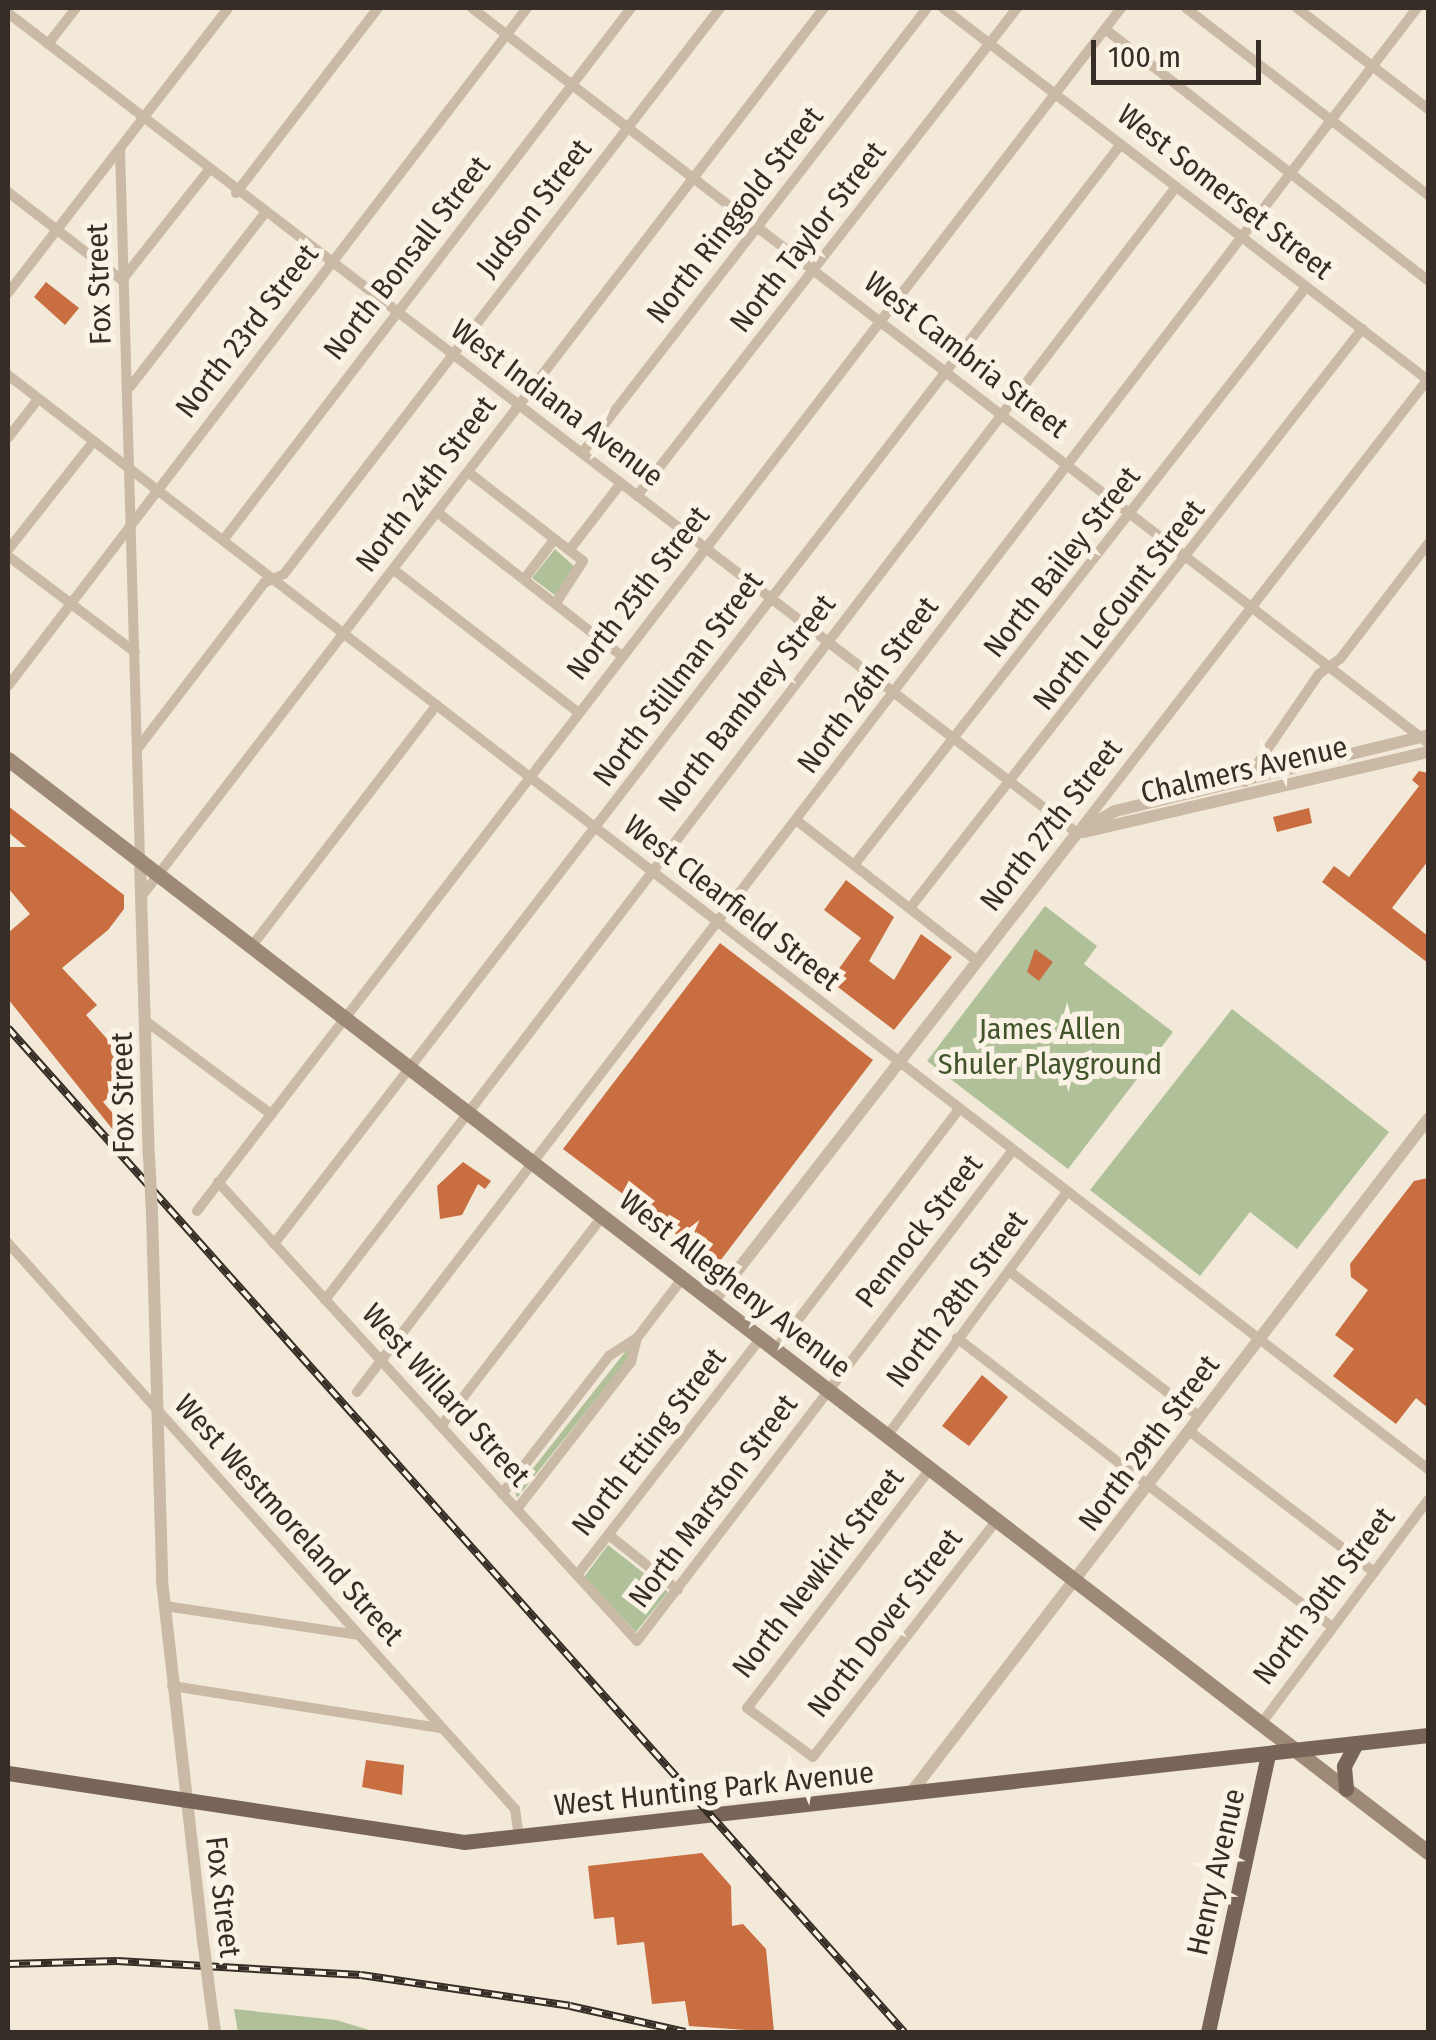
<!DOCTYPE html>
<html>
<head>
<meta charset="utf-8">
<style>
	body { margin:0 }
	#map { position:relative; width:1436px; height:2040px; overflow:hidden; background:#f2e9d9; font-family:"Fira Sans Condensed",sans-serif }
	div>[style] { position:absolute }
	.green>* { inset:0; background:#b0c199 }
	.building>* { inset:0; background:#c96e40 }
	.minor>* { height:10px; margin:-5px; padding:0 5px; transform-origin:5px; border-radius:5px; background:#cab9a5 }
	.tertiary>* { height:12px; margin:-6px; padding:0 6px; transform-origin:6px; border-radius:6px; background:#cab9a5 }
	.secondary>* { height:15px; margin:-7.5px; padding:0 7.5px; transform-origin:7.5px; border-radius:7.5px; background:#9e8876 }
	.primary>* { height:15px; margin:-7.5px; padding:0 7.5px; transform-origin:7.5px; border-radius:7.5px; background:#786557 }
	.rail>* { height:8px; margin-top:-4px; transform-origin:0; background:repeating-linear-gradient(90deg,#faf2e5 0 11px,#362d26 0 22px); box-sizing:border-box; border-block:2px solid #362d26 }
	.tertiary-bridge>* { height:12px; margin:-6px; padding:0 6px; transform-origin:6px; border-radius:6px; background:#cab9a5 }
	span { translate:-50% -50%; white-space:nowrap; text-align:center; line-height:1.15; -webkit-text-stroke:10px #faf2e5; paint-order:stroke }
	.street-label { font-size:30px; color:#362d26 }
	.park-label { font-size:30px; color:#41542a }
	.frame { position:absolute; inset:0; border:10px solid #362d26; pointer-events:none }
	.scale { position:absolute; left:1091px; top:40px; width:170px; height:45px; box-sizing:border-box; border:5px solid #362d26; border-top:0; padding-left:12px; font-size:30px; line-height:35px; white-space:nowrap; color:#362d26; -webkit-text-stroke:8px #faf2e5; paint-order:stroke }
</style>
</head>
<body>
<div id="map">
	<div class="green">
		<div style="clip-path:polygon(555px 549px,576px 568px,556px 596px,532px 578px)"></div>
		<div style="clip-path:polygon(1045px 906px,1097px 946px,1084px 964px,1173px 1032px,1068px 1169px,927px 1061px)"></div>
		<div style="clip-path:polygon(1232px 1009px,1389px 1132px,1297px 1249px,1250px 1212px,1200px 1276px,1090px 1190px)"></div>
		<div style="clip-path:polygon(629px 1347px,629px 1358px,517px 1498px,515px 1491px)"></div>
		<div style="clip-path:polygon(608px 1545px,668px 1592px,636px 1632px,584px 1577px)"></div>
		<div style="clip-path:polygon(234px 2009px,336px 2020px,376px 2032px,238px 2032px)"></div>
	</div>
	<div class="building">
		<div style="clip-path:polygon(46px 282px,79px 308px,65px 325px,34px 297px)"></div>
		<div style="clip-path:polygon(1419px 771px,1428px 773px,1428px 861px,1392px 908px,1428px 936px,1428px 963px,1322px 882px,1334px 866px,1349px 877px,1419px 786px,1412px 780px)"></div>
		<div style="clip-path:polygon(8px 806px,124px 895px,124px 909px,108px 930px,62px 968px,97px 1005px,86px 1015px,123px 1057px,124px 1084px,103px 1102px,131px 1134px,130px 1151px,8px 999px,8px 933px,30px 914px,8px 888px,8px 847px,26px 847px,8px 832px)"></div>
		<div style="clip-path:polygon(1309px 808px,1312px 823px,1277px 832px,1273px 817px)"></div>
		<div style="clip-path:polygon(846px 880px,894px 917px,869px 961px,894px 980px,921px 934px,952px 957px,894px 1030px,830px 981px,861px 938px,824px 910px)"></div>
		<div style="clip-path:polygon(720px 943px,873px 1060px,717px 1265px,563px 1149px)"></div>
		<div style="clip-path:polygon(1035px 949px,1053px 962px,1039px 981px,1027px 972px)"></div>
		<div style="clip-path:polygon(463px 1162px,491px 1181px,485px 1189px,478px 1184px,462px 1215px,440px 1219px,437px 1186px)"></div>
		<div style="clip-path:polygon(1428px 1178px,1428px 1408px,1416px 1398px,1396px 1424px,1333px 1376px,1354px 1349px,1335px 1335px,1368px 1290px,1351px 1277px,1350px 1264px,1414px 1181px)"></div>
		<div style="clip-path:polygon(982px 1375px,1008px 1397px,969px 1446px,942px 1426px)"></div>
		<div style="clip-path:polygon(366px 1760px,404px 1765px,402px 1795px,362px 1787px)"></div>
		<div style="clip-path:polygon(702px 1853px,731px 1886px,732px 1926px,743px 1924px,766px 1949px,774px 2032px,689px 2026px,685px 2001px,652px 2004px,644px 1942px,617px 1945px,614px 1917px,594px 1919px,588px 1866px)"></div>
	</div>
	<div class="minor">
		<div style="left:472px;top:8px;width:1206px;rotate:37.55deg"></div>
		<div style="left:943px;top:8px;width:611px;rotate:37.49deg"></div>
		<div style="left:1186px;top:8px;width:306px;rotate:37.7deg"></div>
		<div style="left:1297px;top:8px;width:165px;rotate:37.6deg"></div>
		<div style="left:8px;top:13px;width:1347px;rotate:37.49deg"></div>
		<div style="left:1077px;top:833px;width:574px;rotate:-52.29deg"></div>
		<div style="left:1105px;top:29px;width:409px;rotate:37.9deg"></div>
		<div style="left:48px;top:44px;width:46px;rotate:-52.1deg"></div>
		<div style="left:120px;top:149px;width:712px;rotate:88.39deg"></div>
		<div style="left:8px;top:192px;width:144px;rotate:37.7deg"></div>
		<div style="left:122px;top:280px;width:139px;rotate:-51.7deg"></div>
		<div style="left:236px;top:193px;width:233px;rotate:-52.5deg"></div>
		<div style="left:8px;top:293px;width:360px;rotate:-52.3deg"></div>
		<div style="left:8px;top:375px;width:1793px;rotate:37.61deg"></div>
		<div style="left:130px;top:387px;width:219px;rotate:-52.2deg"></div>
		<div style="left:8px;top:438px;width:49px;rotate:-52.4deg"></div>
		<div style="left:582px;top:453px;width:563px;rotate:-52.21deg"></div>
		<div style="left:468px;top:472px;width:145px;rotate:37.7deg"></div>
		<div style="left:583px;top:561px;width:50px;rotate:122.7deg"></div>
		<div style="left:637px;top:496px;width:619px;rotate:-52.09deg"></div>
		<div style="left:437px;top:512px;width:233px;rotate:37.9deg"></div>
		<div style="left:224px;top:539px;width:669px;rotate:-52.53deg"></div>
		<div style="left:571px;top:548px;width:82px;rotate:-52.4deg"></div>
		<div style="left:8px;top:550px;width:137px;rotate:-51.8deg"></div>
		<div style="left:8px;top:556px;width:159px;rotate:37.1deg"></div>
		<div style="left:394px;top:570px;width:232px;rotate:37.7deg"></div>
		<div style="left:525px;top:578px;width:48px;rotate:-52.7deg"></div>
		<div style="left:8px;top:686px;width:854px;rotate:-52.57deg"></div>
		<div style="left:138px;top:748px;width:208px;rotate:-52.6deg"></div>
		<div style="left:264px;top:583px;width:22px;rotate:-24deg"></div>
		<div style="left:284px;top:574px;width:714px;rotate:-52.39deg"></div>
		<div style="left:1245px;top:782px;width:131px;rotate:-55.6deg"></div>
		<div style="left:1319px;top:674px;width:26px;rotate:-36deg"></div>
		<div style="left:1340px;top:659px;width:145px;rotate:-52.6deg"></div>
		<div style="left:796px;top:820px;width:228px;rotate:37.9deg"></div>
		<div style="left:854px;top:865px;width:734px;rotate:-51.97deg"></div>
		<div style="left:141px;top:897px;width:1121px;rotate:-52.47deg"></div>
		<div style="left:910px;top:908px;width:735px;rotate:-52.02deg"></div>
		<div style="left:251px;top:947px;width:305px;rotate:-52.5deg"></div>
		<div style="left:147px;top:1022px;width:154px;rotate:36.6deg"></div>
		<div style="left:218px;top:1182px;width:621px;rotate:47.61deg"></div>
		<div style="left:637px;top:1641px;width:618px;rotate:-52.56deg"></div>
		<div style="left:197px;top:1211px;width:1517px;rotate:-52.47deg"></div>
		<div style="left:8px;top:1243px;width:760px;rotate:48.15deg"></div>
		<div style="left:515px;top:1809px;width:28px;rotate:82deg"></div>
		<div style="left:274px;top:1244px;width:1388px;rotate:-52.4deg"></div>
		<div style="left:1009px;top:1271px;width:240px;rotate:37.4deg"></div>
		<div style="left:325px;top:1300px;width:1401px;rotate:-52.6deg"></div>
		<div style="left:957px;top:1338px;width:473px;rotate:37.6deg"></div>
		<div style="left:775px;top:1350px;width:303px;rotate:-52.6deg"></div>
		<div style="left:357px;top:1392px;width:1743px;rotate:-52.55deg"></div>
		<div style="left:441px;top:1426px;width:264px;rotate:-52.4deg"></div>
		<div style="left:1189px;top:1431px;width:233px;rotate:37.3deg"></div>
		<div style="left:887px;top:1436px;width:303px;rotate:-53.6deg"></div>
		<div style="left:930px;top:1469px;width:301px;rotate:127.4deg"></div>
		<div style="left:747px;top:1708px;width:82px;rotate:36.6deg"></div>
		<div style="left:813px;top:1757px;width:300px;rotate:-52.2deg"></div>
		<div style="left:502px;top:1494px;width:175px;rotate:-52.2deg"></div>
		<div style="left:609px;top:1356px;width:33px;rotate:-33deg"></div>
		<div style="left:517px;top:1509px;width:186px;rotate:-52.2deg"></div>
		<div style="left:631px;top:1362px;width:25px;rotate:-76deg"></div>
		<div style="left:637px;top:1338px;width:74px;rotate:-52.7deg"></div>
		<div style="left:609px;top:1535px;width:88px;rotate:38.6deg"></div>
		<div style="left:577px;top:1575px;width:299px;rotate:-52.2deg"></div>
		<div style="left:165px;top:1606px;width:195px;rotate:8.5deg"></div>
		<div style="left:172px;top:1686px;width:272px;rotate:8.9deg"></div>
		<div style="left:1261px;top:1724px;width:279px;rotate:-53.3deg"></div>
	</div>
	<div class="tertiary">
		<div style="left:1084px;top:832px;width:353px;rotate:-13.1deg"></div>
		<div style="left:140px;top:861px;width:295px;rotate:88.3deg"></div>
		<div style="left:152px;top:1214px;width:367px;rotate:88.4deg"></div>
		<div style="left:162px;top:1581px;width:368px;rotate:83.5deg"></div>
		<div style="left:713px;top:1302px;width:594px;rotate:-52.18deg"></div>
		<div style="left:1077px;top:833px;width:44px;rotate:-30.1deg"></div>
		<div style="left:1115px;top:811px;width:322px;rotate:-13.6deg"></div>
		<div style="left:910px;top:1794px;width:851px;rotate:-52.5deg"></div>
		<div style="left:209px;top:1988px;width:44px;rotate:82.2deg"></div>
	</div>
	<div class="secondary">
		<div style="left:8px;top:759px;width:1792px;rotate:37.59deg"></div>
	</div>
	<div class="primary">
		<div style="left:8px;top:1773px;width:461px;rotate:8.6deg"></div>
		<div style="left:464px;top:1842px;width:970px;rotate:-6.33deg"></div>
		<div style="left:1346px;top:1789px;width:23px;rotate:-95deg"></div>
		<div style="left:1344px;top:1766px;width:26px;rotate:-62deg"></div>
		<div style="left:1208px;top:2032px;width:283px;rotate:-77.8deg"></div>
	</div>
	<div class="rail">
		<div style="left:8px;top:1028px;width:1346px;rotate:48.25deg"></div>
		<div style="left:8px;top:1964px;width:109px;rotate:-1.6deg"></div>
		<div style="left:117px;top:1961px;width:244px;rotate:3.3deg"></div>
		<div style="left:361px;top:1975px;width:211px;rotate:8.4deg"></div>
		<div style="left:570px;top:2006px;width:118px;rotate:12.7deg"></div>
	</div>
	<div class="tertiary-bridge">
		<div style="left:149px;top:1156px;width:58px;rotate:87deg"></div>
		<div style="left:204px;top:1947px;width:41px;rotate:83deg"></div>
	</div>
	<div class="street-label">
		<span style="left:1225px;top:192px;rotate:38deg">West Somerset Street</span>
		<span style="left:534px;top:208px;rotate:-52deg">Judson Street</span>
		<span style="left:735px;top:215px;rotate:-52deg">North Ringgold Street</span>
		<span style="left:808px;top:237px;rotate:-52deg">North Taylor Street</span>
		<span style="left:407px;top:258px;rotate:-52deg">North Bonsall Street</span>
		<span style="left:99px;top:284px;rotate:-92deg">Fox Street</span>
		<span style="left:247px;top:331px;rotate:-52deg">North 23rd Street</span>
		<span style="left:966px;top:355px;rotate:38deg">West Cambria Street</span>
		<span style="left:557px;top:403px;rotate:37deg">West Indiana Avenue</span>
		<span style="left:426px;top:484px;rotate:-53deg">North 24th Street</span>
		<span style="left:1062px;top:562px;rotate:-52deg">North Bailey Street</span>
		<span style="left:638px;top:593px;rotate:-52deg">North 25th Street</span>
		<span style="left:1119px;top:605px;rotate:-52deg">North LeCount Street</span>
		<span style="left:678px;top:679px;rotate:-53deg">North Stillman Street</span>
		<span style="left:868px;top:685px;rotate:-53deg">North 26th Street</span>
		<span style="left:747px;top:703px;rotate:-52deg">North Bambrey Street</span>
		<span style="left:1244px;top:770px;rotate:-13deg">Chalmers Avenue</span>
		<span style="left:1051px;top:825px;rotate:-52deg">North 27th Street</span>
		<span style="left:732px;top:903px;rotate:38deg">West Clearfield Street</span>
		<span style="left:123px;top:1093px;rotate:-91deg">Fox Street</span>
		<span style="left:919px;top:1231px;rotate:-52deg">Pennock Street</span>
		<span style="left:735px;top:1284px;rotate:38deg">West Allegheny Avenue</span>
		<span style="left:957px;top:1299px;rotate:-53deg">North 28th Street</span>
		<span style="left:446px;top:1395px;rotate:48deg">West Willard Street</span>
		<span style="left:649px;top:1442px;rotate:-52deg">North Etting Street</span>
		<span style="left:1149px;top:1443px;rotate:-53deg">North 29th Street</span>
		<span style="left:713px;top:1501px;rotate:-53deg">North Marston Street</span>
		<span style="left:289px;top:1520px;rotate:48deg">West Westmoreland Street</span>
		<span style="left:818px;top:1573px;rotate:-52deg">North Newkirk Street</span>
		<span style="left:1324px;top:1596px;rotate:-53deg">North 30th Street</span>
		<span style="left:885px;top:1623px;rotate:-52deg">North Dover Street</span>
		<span style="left:714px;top:1789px;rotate:-6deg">West Hunting Park Avenue</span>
		<span style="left:1216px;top:1872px;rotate:-77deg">Henry Avenue</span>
		<span style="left:223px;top:1897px;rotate:83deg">Fox Street</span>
	</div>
	<div class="park-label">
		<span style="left:1050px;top:1046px">James Allen<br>Shuler Playground</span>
	</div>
	<div class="frame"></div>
	<div class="scale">100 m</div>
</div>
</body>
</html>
